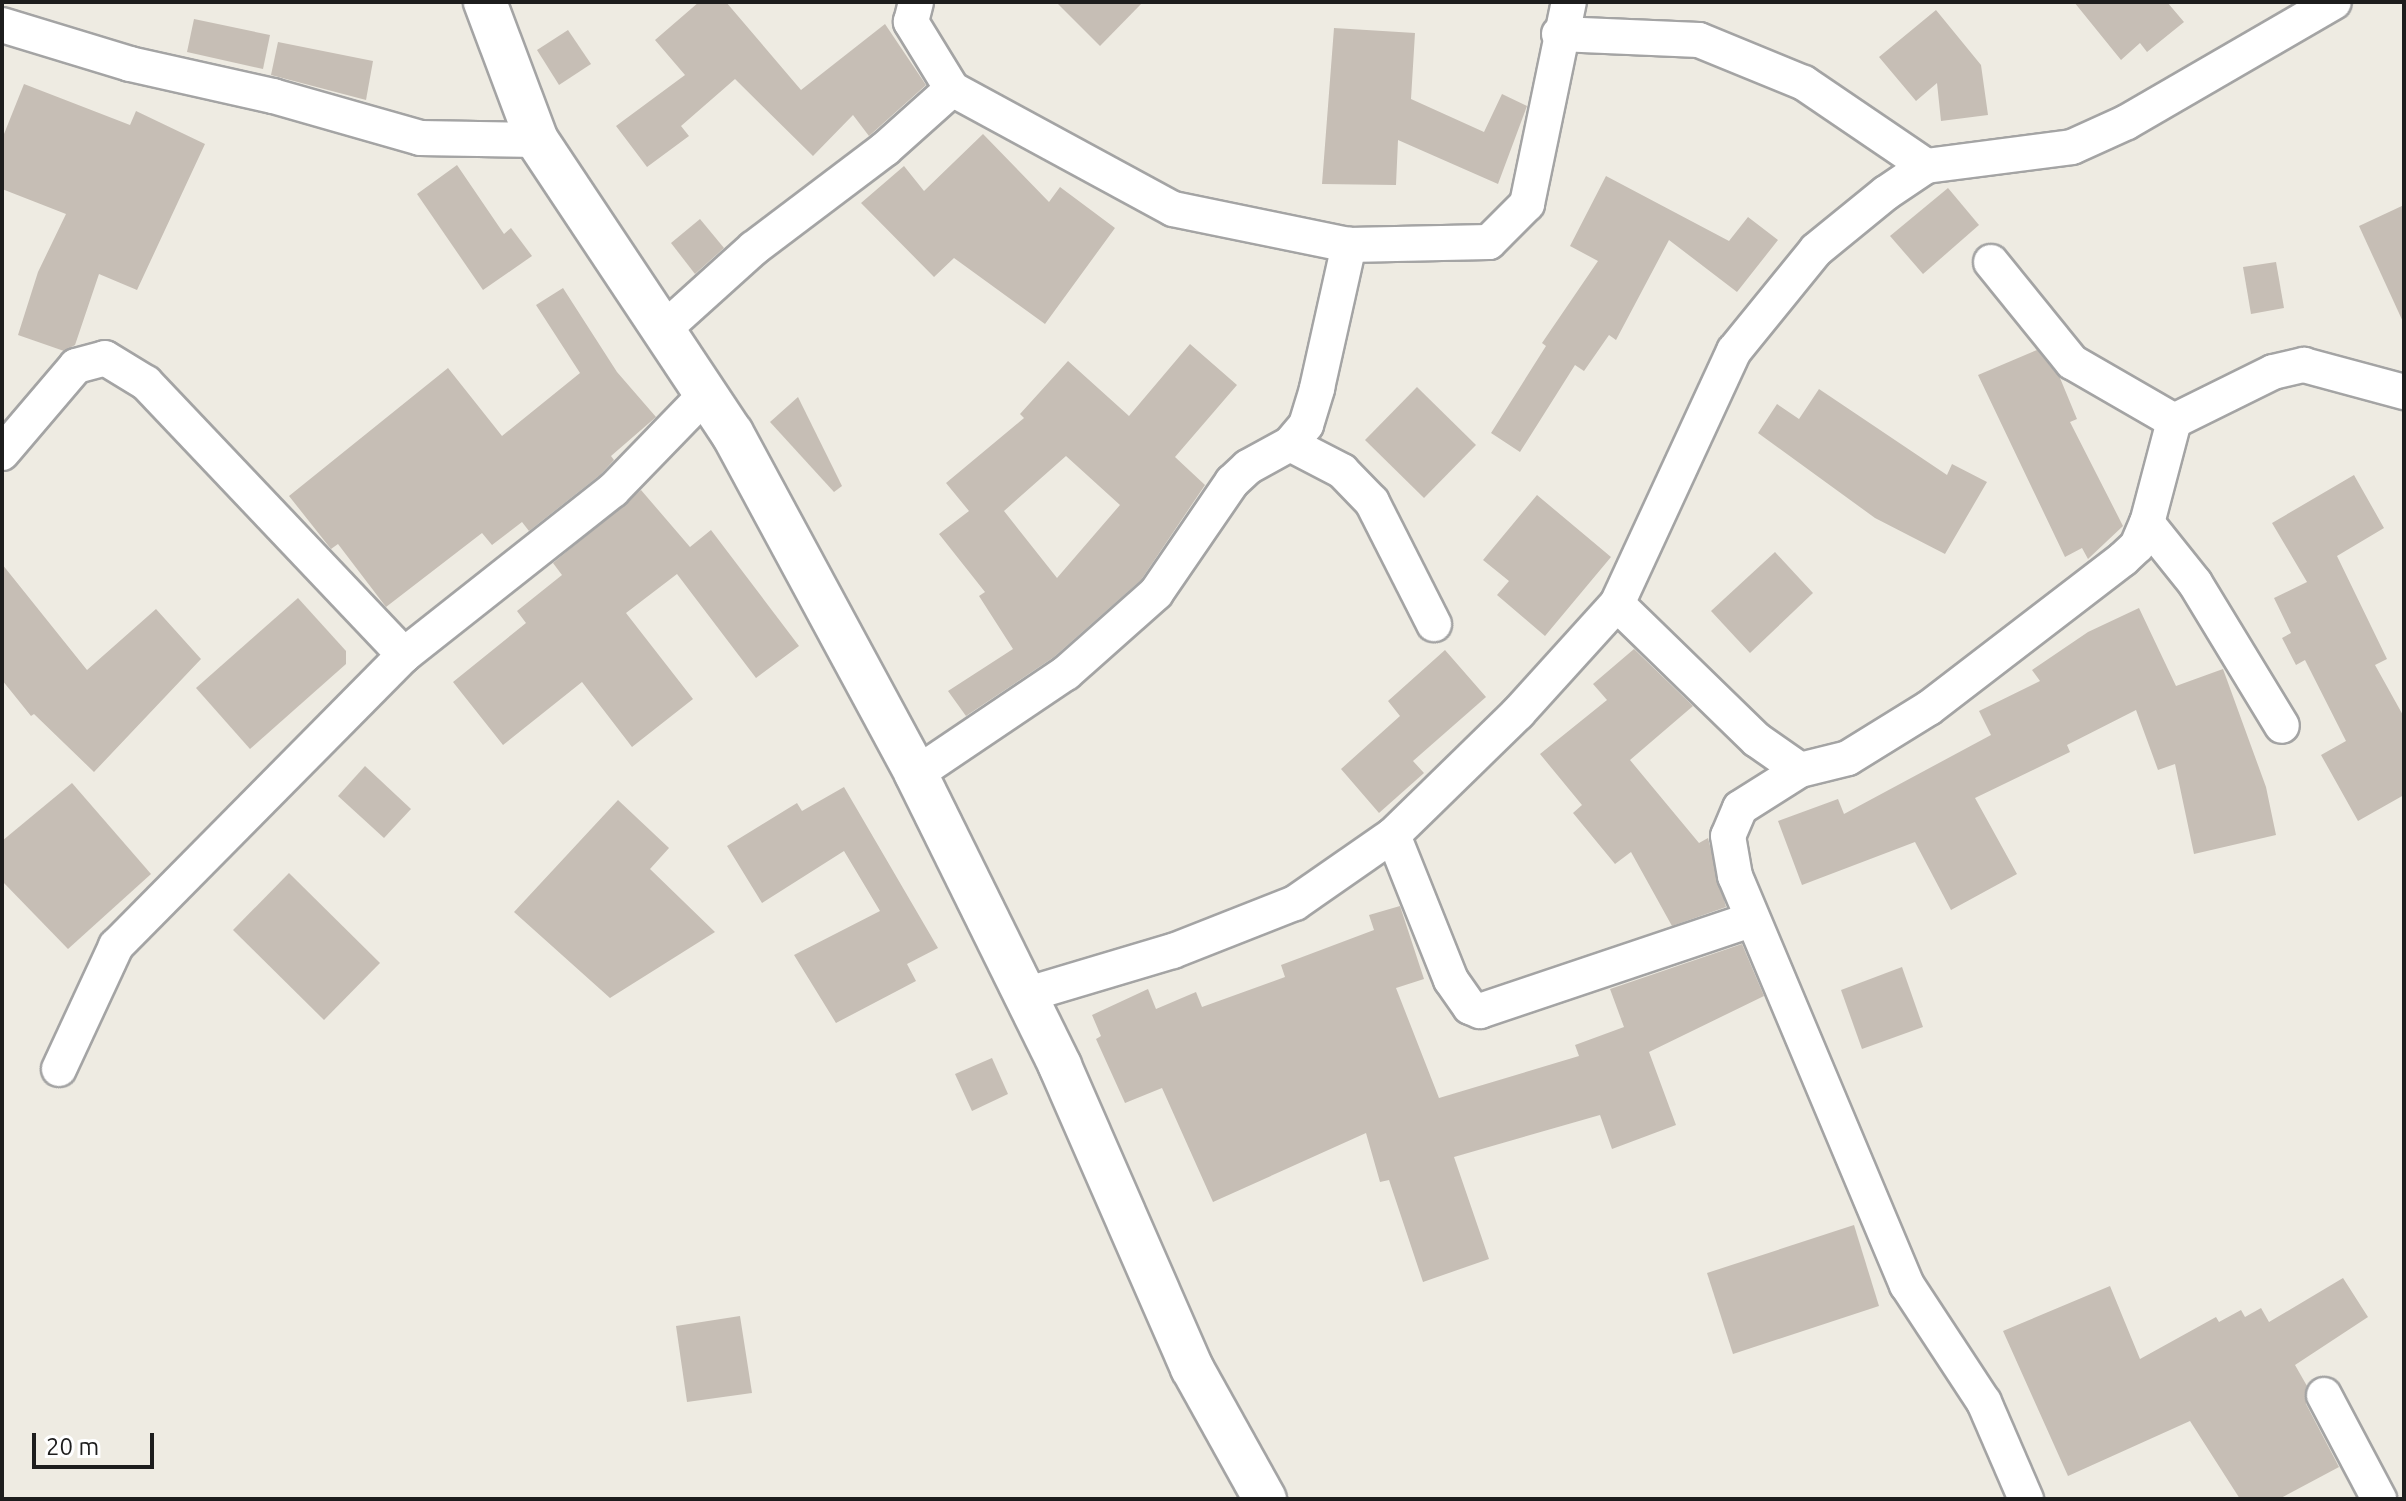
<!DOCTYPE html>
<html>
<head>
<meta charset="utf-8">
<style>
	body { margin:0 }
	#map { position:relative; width:2406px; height:1501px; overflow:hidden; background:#eeebe2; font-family:Ubuntu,sans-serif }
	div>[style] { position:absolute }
	.building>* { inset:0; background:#c6beb5 }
	.roads { filter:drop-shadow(2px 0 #a4a4a4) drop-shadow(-2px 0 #a4a4a4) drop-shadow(0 2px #a4a4a4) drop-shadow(0 -2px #a4a4a4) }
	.minor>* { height:34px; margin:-17px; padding:0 17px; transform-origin:17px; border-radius:17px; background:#fff }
	.tertiary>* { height:42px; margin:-21px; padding:0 21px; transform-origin:21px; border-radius:21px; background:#fff }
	span { translate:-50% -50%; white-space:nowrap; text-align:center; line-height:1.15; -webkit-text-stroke:6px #fff; paint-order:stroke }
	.frame { position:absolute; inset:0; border:4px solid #1d1d1d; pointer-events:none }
	.scale { position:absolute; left:32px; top:1433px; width:122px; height:36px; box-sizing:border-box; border:4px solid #1d1d1d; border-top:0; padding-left:10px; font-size:24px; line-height:28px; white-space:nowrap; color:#1d1d1d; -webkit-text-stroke:6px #fff; paint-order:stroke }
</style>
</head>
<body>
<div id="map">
	<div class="building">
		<div style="clip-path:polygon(699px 2px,726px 2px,801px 90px,885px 24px,926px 85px,869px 136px,853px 115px,813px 156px,735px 79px,681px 126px,689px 136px,647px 167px,616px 126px,685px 75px,655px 40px)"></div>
		<div style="clip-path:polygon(1056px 2px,1143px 2px,1100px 46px)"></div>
		<div style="clip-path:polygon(2074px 2px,2167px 2px,2184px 22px,2147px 52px,2140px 43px,2121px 60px)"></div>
		<div style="clip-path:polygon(1936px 10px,1981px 65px,1988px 115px,1941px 121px,1937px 83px,1916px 101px,1879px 57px)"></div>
		<div style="clip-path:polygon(194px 19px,270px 35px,263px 69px,187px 52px)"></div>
		<div style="clip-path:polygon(1334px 28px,1415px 33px,1411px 99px,1484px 132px,1502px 94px,1527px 106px,1498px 184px,1398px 140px,1396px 185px,1322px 184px)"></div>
		<div style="clip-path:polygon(568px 30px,591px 64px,559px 85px,537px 50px)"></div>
		<div style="clip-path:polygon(278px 42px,373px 61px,366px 100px,271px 75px)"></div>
		<div style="clip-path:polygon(24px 84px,130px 125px,136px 111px,205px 144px,137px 290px,99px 274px,75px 345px,64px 351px,18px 335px,38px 272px,66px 214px,2px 189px,2px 139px)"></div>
		<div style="clip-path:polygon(983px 134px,1049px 202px,1060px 187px,1115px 228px,1045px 324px,954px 258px,934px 277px,861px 203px,904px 166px,924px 191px)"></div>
		<div style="clip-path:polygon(457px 165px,504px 234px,511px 228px,532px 256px,483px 290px,417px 194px)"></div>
		<div style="clip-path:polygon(1606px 176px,1729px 241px,1748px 217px,1778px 240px,1737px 292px,1669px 240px,1616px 340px,1609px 335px,1584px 371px,1575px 365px,1520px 452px,1491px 433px,1546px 346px,1542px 343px,1598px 261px,1570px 246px)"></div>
		<div style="clip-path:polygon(1948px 188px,1979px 225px,1923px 274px,1890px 236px)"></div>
		<div style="clip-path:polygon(2404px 205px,2404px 324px,2359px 226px)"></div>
		<div style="clip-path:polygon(700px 219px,724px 248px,695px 274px,671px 243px)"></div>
		<div style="clip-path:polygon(2276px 262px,2284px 308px,2251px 314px,2243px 267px)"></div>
		<div style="clip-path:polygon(563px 288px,617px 372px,656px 417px,611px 456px,614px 460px,600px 475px,529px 531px,522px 522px,492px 545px,482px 533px,386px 607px,338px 544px,331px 549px,289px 496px,448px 368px,502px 436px,580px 373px,536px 305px)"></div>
		<div style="clip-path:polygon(evenodd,1190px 344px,1237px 385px,1175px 457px,1205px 485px,1141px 580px,1054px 657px,966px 716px,948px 691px,1013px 649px,979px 596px,985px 592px,939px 534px,969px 511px,946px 483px,1024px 418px,1020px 414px,1068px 361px,1129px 416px,1190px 344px,1066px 456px,1120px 505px,1057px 578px,1004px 511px,1066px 456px)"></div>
		<div style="clip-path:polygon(2037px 350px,2060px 378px,2077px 419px,2070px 422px,2123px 526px,2088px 559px,2082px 548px,2065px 557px,1978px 375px)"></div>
		<div style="clip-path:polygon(1417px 387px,1476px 445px,1424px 498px,1365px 440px)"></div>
		<div style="clip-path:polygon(1819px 389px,1947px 475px,1952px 464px,1987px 482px,1945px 554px,1875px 518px,1758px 433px,1777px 404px,1799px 419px)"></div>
		<div style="clip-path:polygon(798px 397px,842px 486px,834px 492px,770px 422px)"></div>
		<div style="clip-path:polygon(2354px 475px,2384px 528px,2337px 556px,2387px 659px,2375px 665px,2404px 717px,2404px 795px,2358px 821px,2321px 755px,2346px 741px,2305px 660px,2296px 665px,2282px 638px,2291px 633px,2274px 598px,2307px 582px,2272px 523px)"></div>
		<div style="clip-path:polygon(641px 490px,690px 547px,711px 530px,799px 646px,756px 678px,677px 574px,626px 613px,693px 699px,632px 747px,582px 682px,503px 745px,453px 682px,526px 623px,517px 611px,562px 575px,553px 563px)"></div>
		<div style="clip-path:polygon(1537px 495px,1611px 557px,1545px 636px,1497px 595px,1509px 581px,1483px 560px)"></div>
		<div style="clip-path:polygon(1775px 552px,1813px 593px,1750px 653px,1711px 611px)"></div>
		<div style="clip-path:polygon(2px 564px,87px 670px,156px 609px,201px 659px,94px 772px,34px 714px,31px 716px,2px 680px)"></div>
		<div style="clip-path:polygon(298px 598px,346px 651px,346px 664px,250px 749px,196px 688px)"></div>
		<div style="clip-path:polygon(2139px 608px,2176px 686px,2223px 669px,2266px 787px,2276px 835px,2194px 854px,2175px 764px,2158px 770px,2136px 710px,2067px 745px,2070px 752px,1975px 798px,2017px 874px,1951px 910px,1915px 842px,1802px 885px,1778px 821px,1838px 799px,1844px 814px,1991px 735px,1979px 711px,2040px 681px,2032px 670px,2088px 632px)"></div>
		<div style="clip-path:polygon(1634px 649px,1693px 706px,1630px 760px,1699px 843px,1708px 838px,1726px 907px,1672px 926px,1631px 852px,1615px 864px,1573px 813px,1582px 805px,1540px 754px,1607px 700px,1593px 684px)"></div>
		<div style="clip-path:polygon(1445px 650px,1486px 697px,1413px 761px,1424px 773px,1379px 813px,1341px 769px,1400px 716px,1388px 701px)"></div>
		<div style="clip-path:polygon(365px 766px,411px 809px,384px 838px,338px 796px)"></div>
		<div style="clip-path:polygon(72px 783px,151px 874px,68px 949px,2px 881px,2px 841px)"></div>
		<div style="clip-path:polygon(844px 787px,938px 948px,907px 964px,916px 981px,836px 1023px,794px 955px,880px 911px,844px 851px,762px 903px,727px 846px,797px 803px,802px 811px)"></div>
		<div style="clip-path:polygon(618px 800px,669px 848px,650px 869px,715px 932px,610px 998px,514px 912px)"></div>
		<div style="clip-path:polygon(289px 873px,380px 963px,324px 1020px,233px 930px)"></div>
		<div style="clip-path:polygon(1400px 906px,1424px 979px,1396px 988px,1439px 1098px,1579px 1056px,1575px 1045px,1624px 1027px,1610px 989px,1742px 944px,1764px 996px,1649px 1052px,1676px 1125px,1612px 1149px,1600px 1115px,1454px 1157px,1489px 1259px,1423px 1282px,1389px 1180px,1380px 1182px,1366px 1133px,1213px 1202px,1162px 1088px,1125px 1103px,1096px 1039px,1101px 1036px,1092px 1015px,1148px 989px,1156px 1009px,1196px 992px,1202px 1007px,1285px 977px,1281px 965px,1374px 930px,1369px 915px)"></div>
		<div style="clip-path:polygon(1902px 967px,1923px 1027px,1862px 1049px,1841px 990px)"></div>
		<div style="clip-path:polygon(992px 1058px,1008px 1094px,972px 1111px,955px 1074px)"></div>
		<div style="clip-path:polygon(1854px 1225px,1879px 1306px,1733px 1354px,1707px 1273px)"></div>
		<div style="clip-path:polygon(2343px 1278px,2368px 1317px,2295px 1365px,2307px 1386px,2306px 1404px,2339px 1467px,2279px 1499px,2240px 1499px,2190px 1421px,2068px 1476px,2003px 1331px,2110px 1286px,2140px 1359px,2216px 1317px,2219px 1322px,2241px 1310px,2245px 1317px,2261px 1308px,2269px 1322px)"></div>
		<div style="clip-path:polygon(740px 1316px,752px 1393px,687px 1402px,676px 1326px)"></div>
	</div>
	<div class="roads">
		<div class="minor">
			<div style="left:2px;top:25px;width:134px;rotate:16.9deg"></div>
			<div style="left:130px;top:64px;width:147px;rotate:12.6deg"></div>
			<div style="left:273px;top:96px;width:153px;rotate:15.9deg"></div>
			<div style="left:420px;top:138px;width:117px;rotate:1deg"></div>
			<div style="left:1559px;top:34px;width:140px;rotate:2.5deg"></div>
			<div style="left:1699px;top:40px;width:113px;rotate:22.3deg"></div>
			<div style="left:1804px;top:83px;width:148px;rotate:34.2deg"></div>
			<div style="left:952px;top:89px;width:251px;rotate:28.5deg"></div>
			<div style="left:1173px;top:209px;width:180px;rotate:11.6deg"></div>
			<div style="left:1349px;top:245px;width:140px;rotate:-1.2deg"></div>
			<div style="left:1489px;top:242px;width:54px;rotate:-45deg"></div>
			<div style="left:1527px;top:204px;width:206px;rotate:-78.3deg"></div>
			<div style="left:1991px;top:262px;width:129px;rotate:51deg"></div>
			<div style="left:2072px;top:362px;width:118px;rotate:30deg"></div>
			<div style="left:2174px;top:421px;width:106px;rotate:104.8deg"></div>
			<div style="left:663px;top:330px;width:122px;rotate:-42deg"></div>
			<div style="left:754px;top:248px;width:164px;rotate:-37.1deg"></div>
			<div style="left:885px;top:149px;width:90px;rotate:-41.8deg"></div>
			<div style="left:952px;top:89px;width:79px;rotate:-121.5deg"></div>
			<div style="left:911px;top:22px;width:21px;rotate:-76deg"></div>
			<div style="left:2174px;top:421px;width:110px;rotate:-26.3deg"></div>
			<div style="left:2273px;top:372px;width:32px;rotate:-13deg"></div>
			<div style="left:2304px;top:365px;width:104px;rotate:15.1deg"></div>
			<div style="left:1290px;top:444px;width:59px;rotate:27.4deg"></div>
			<div style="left:1342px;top:471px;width:43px;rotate:45.9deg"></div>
			<div style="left:1372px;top:502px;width:137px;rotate:63.1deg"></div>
			<div style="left:2px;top:453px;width:114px;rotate:-49.6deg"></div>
			<div style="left:76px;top:366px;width:30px;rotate:-15deg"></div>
			<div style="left:105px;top:358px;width:48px;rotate:31.4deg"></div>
			<div style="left:146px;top:383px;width:375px;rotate:46.5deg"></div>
			<div style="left:1617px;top:604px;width:195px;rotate:44.2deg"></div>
			<div style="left:1757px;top:740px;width:52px;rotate:34.9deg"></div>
			<div style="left:1800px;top:770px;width:49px;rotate:-14deg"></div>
			<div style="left:1848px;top:758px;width:95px;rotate:-31.7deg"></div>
			<div style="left:1929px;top:708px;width:245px;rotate:-37.5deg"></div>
			<div style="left:2123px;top:559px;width:19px;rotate:-43deg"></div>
			<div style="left:2137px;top:546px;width:25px;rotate:-67deg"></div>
			<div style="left:2147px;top:523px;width:77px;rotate:51.3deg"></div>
			<div style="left:2195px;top:583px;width:167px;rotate:58.7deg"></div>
			<div style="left:1800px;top:770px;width:71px;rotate:147.7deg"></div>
			<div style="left:1740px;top:808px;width:30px;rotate:113deg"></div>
			<div style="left:1728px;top:836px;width:41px;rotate:80.1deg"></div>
			<div style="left:1735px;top:876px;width:444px;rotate:67.2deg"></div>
			<div style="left:1907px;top:1285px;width:140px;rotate:56.7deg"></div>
			<div style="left:1984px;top:1402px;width:106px;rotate:66.6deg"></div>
			<div style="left:916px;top:774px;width:181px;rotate:-34deg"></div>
			<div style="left:1066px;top:673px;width:120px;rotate:-41.6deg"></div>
			<div style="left:1156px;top:593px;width:135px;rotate:-55.6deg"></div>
			<div style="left:1232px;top:482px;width:22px;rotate:-43deg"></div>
			<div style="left:1248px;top:467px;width:48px;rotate:-28.7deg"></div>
			<div style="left:1290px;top:444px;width:25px;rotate:-50deg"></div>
			<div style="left:1306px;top:425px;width:39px;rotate:-73deg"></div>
			<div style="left:1317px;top:388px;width:147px;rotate:-77.4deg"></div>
			<div style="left:1393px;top:835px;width:156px;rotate:68.2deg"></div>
			<div style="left:1451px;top:980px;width:33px;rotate:55deg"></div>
			<div style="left:1470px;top:1007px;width:11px;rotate:22deg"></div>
			<div style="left:1480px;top:1011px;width:286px;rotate:-18.6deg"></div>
			<div style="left:1025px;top:995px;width:154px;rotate:-16.6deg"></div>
			<div style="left:1173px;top:951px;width:131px;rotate:-21.5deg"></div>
			<div style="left:1295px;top:903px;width:119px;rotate:-34.8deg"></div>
			<div style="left:1393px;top:835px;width:175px;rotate:-44.3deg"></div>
			<div style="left:1518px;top:713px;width:147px;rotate:-47.8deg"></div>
			<div style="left:1617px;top:604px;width:279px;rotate:-65.2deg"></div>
			<div style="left:1734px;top:351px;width:130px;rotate:-50.9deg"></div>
			<div style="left:1816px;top:250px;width:90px;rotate:-39.2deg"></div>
			<div style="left:1886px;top:193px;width:48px;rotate:-34deg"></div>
			<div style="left:1926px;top:166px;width:147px;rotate:-7.4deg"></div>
			<div style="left:2072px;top:147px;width:60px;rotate:-24.4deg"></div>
			<div style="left:2127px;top:122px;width:239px;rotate:-30.1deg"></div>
			<div style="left:59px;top:1069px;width:136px;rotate:-65.1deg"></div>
			<div style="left:116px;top:946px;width:409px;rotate:-45.3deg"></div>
			<div style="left:404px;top:655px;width:266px;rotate:-38.3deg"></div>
			<div style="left:613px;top:490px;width:134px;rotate:-45.9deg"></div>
			<div style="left:2324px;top:1395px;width:118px;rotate:62.1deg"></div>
		</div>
		<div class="tertiary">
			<div style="left:485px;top:2px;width:147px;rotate:69.4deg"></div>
			<div style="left:537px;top:140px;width:352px;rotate:56.4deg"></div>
			<div style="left:732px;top:433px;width:387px;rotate:61.6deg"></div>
			<div style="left:916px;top:774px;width:326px;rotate:63.7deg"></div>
			<div style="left:1060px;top:1066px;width:330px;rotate:66.4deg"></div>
			<div style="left:1192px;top:1368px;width:150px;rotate:60.9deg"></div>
		</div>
	</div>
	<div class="frame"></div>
	<div class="scale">20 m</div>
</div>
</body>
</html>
